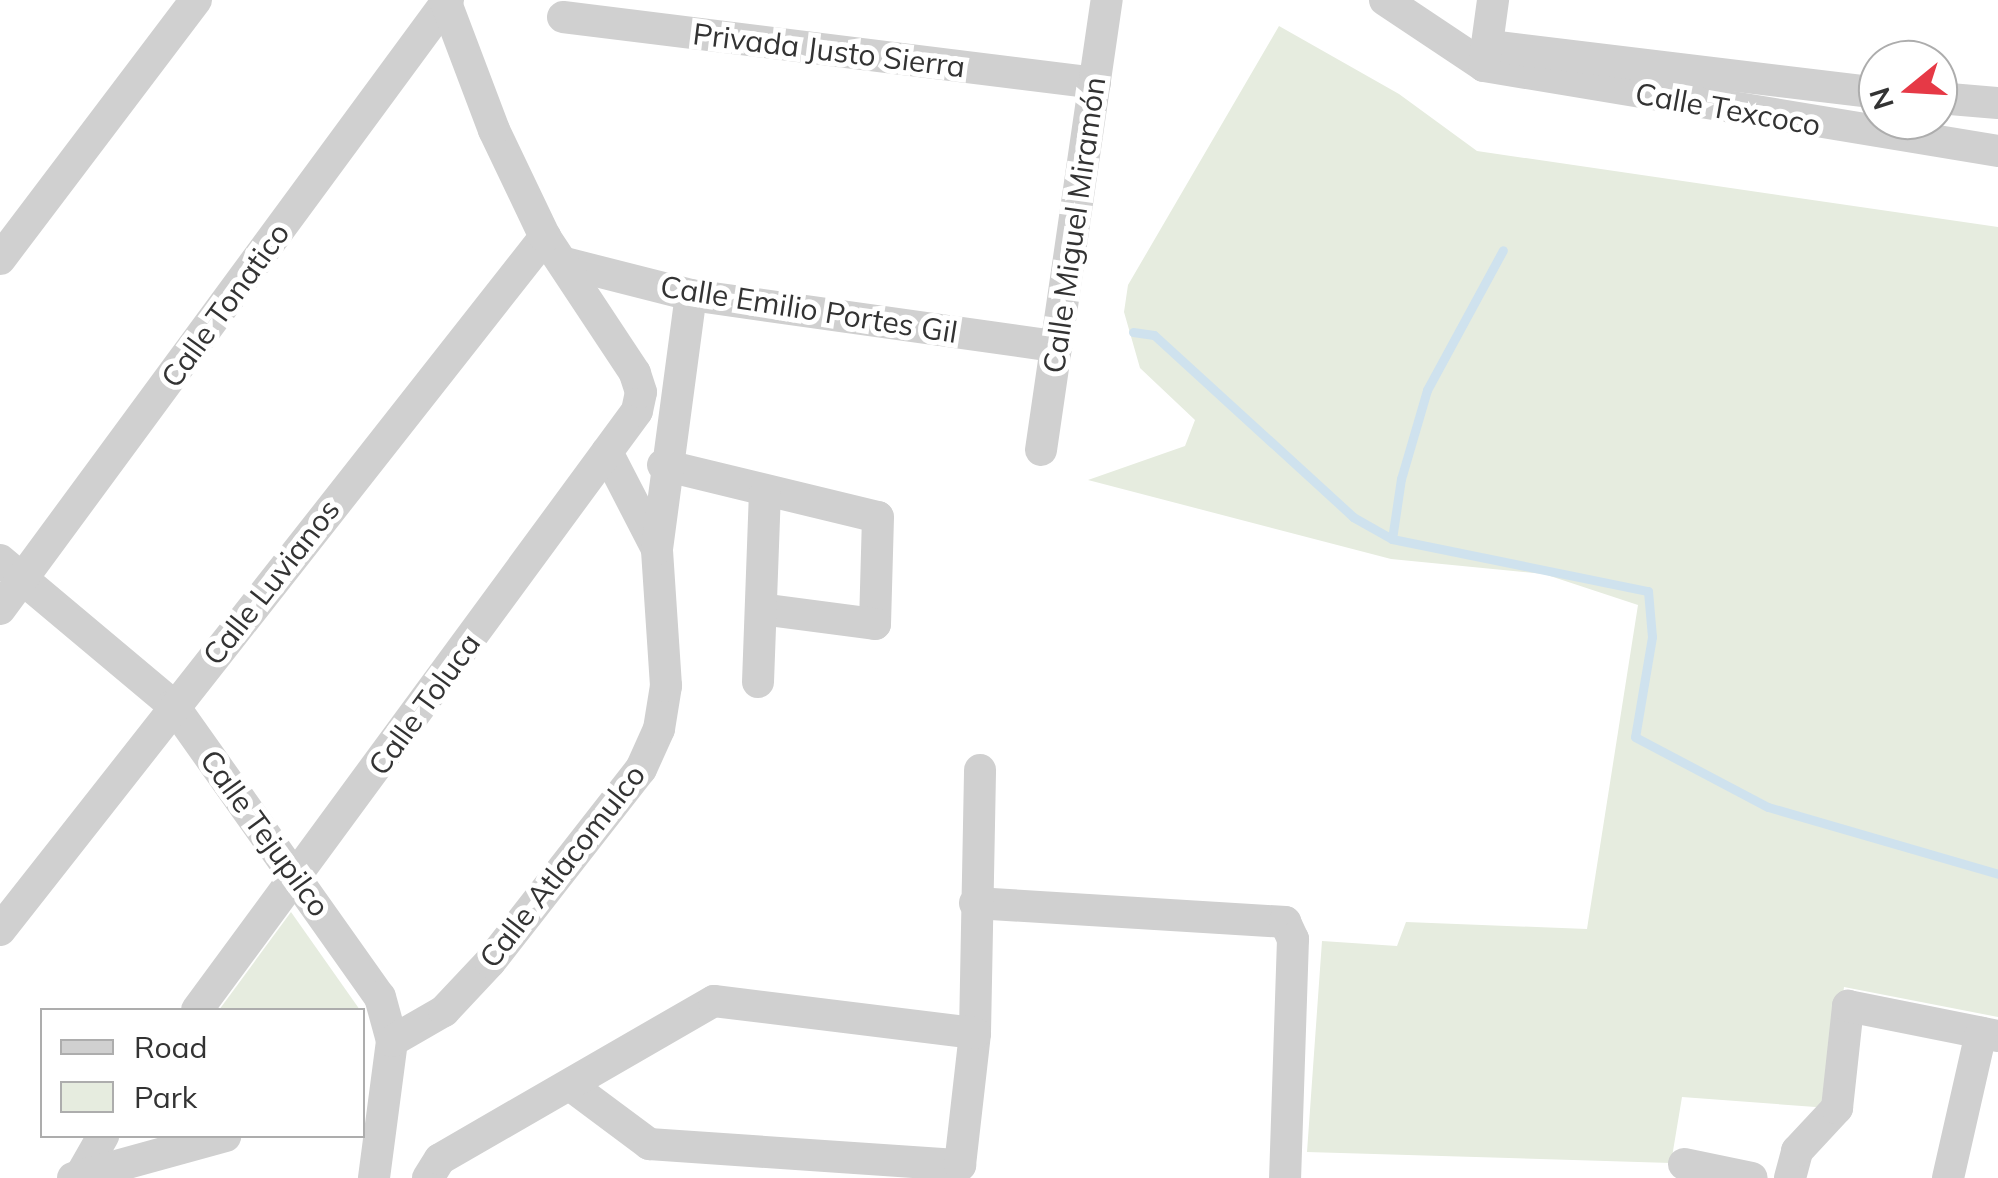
<!DOCTYPE html>
<html>
<head>
<meta charset="utf-8">
<style>
	body { margin:0 }
	#map { position:relative; width:1998px; height:1178px; overflow:hidden; background:#fff; font-family:Mulish,sans-serif }
	div>[style] { position:absolute }
	.green>* { inset:0; background:#e6ecdf }
	.stream>* { height:9px; margin:-4.5px; padding:0 4.5px; transform-origin:4.5px; border-radius:4.5px; background:#cfe2ee }
	.minor>* { height:32px; margin:-16px; padding:0 16px; transform-origin:16px; border-radius:16px; background:#d0d0d0 }
	span { translate:-50% -50%; white-space:nowrap; text-align:center; line-height:1.15; -webkit-text-stroke:10px #fff; paint-order:stroke }
	.street-label { font-size:30px; color:#333 }
	.legend { position:absolute; left:40px; top:1008px; width:325px; height:130px; box-sizing:border-box; background:#fff; border:2px solid #adadad; margin:0; padding:12px 18px; list-style:none; font-size:30px; color:#333 }
	.legend li { display:flex; align-items:center; gap:20px; height:50px }
	.legend b { width:50px; border:2px solid #adadad }
	.north { position:absolute; left:1858px; top:40px; width:100px; height:100px; box-sizing:border-box; background:#fff; border:2px solid #adadad; border-radius:50%; rotate:252deg; font-size:28px; font-weight:700; line-height:40px; text-align:center; color:#333 }
	.north::after { content:''; display:block; margin:auto; width:35px; height:45px; background:#e63946; clip-path:polygon(50% 0,100% 100%,50% 72%,0 100%) }
</style>
</head>
<body>
<div id="map">
	<div class="green">
		<div style="clip-path:polygon(1279px 26px,1399px 94px,1477px 151px,1998px 227px,1998px 1017px,1844px 987px,1829px 1108px,1682px 1097px,1671px 1163px,1307px 1152px,1322px 941px,1397px 946px,1406px 922px,1587px 929px,1638px 605px,1544px 574px,1391px 559px,1088px 480px,1185px 446px,1195px 420px,1140px 368px,1124px 312px,1128px 285px)"></div>
		<div style="clip-path:polygon(291px 912px,360px 1010px,219px 1010px)"></div>
	</div>
	<div class="stream">
		<div style="left:1133px;top:332px;width:21px;rotate:8deg"></div>
		<div style="left:1154px;top:335px;width:270px;rotate:42.4deg"></div>
		<div style="left:1353px;top:517px;width:45px;rotate:29.4deg"></div>
		<div style="left:1392px;top:539px;width:261px;rotate:11.5deg"></div>
		<div style="left:1648px;top:591px;width:46px;rotate:85deg"></div>
		<div style="left:1652px;top:637px;width:101px;rotate:99.6deg"></div>
		<div style="left:1635px;top:737px;width:150px;rotate:27.8deg"></div>
		<div style="left:1768px;top:807px;width:240px;rotate:16.2deg"></div>
		<div style="left:1392px;top:539px;width:61px;rotate:-81.5deg"></div>
		<div style="left:1401px;top:479px;width:93px;rotate:-73.7deg"></div>
		<div style="left:1427px;top:390px;width:159px;rotate:-61.5deg"></div>
	</div>
	<div class="minor">
		<div style="left:1385px;top:0;width:119px;rotate:33.7deg"></div>
		<div style="left:1484px;top:66px;width:521px;rotate:9.39deg"></div>
		<div style="left:563px;top:17px;width:536px;rotate:7.07deg"></div>
		<div style="left:1490px;top:46px;width:391px;rotate:6.9deg"></div>
		<div style="left:1484px;top:66px;width:67px;rotate:-82.2deg"></div>
		<div style="left:1938px;top:98px;width:60px;rotate:4.8deg"></div>
		<div style="left:0;top:259px;width:325px;rotate:-52.9deg"></div>
		<div style="left:565px;top:263px;width:130px;rotate:14.3deg"></div>
		<div style="left:691px;top:295px;width:369px;rotate:8deg"></div>
		<div style="left:1041px;top:450px;width:455px;rotate:-81.7deg"></div>
		<div style="left:607px;top:452px;width:109px;rotate:62.7deg"></div>
		<div style="left:663px;top:465px;width:221px;rotate:13.6deg"></div>
		<div style="left:878px;top:517px;width:107px;rotate:91.6deg"></div>
		<div style="left:875px;top:624px;width:115px;rotate:-172.5deg"></div>
		<div style="left:0;top:560px;width:226px;rotate:40deg"></div>
		<div style="left:173px;top:705px;width:358px;rotate:54.7deg"></div>
		<div style="left:380px;top:997px;width:46px;rotate:74.7deg"></div>
		<div style="left:392px;top:1041px;width:138px;rotate:97.5deg"></div>
		<div style="left:0;top:609px;width:756px;rotate:-53.66deg"></div>
		<div style="left:758px;top:682px;width:188px;rotate:-87.9deg"></div>
		<div style="left:975px;top:903px;width:311px;rotate:3.5deg"></div>
		<div style="left:1285px;top:922px;width:19px;rotate:65deg"></div>
		<div style="left:1293px;top:939px;width:239px;rotate:91.9deg"></div>
		<div style="left:0;top:930px;width:882px;rotate:-51.82deg"></div>
		<div style="left:197px;top:1010px;width:743px;rotate:-53.7deg"></div>
		<div style="left:637px;top:411px;width:19px;rotate:-78deg"></div>
		<div style="left:641px;top:392px;width:20px;rotate:-108deg"></div>
		<div style="left:635px;top:373px;width:163px;rotate:-123.5deg"></div>
		<div style="left:545px;top:237px;width:119px;rotate:-115.5deg"></div>
		<div style="left:494px;top:130px;width:139px;rotate:-110.7deg"></div>
		<div style="left:392px;top:1041px;width:60px;rotate:-30deg"></div>
		<div style="left:444px;top:1011px;width:67px;rotate:-46.8deg"></div>
		<div style="left:490px;top:962px;width:245px;rotate:-52deg"></div>
		<div style="left:641px;top:769px;width:44px;rotate:-65.8deg"></div>
		<div style="left:659px;top:729px;width:44px;rotate:-80.8deg"></div>
		<div style="left:666px;top:686px;width:137px;rotate:-93.8deg"></div>
		<div style="left:657px;top:549px;width:256px;rotate:-82.4deg"></div>
		<div style="left:574px;top:1088px;width:94px;rotate:36.7deg"></div>
		<div style="left:649px;top:1144px;width:312px;rotate:3.9deg"></div>
		<div style="left:960px;top:1165px;width:133px;rotate:-83.5deg"></div>
		<div style="left:975px;top:1033px;width:263px;rotate:-88.9deg"></div>
		<div style="left:1684px;top:1164px;width:69px;rotate:11.6deg"></div>
		<div style="left:82px;top:1173px;width:43px;rotate:-60.4deg"></div>
		<div style="left:73px;top:1178px;width:158px;rotate:-15.4deg"></div>
		<div style="left:428px;top:1178px;width:22px;rotate:-58deg"></div>
		<div style="left:440px;top:1159px;width:316px;rotate:-30deg"></div>
		<div style="left:714px;top:1001px;width:263px;rotate:7deg"></div>
		<div style="left:1790px;top:1178px;width:28px;rotate:-75deg"></div>
		<div style="left:1797px;top:1151px;width:59px;rotate:-47.1deg"></div>
		<div style="left:1837px;top:1108px;width:103px;rotate:-83.8deg"></div>
		<div style="left:1848px;top:1006px;width:153px;rotate:11.3deg"></div>
		<div style="left:1948px;top:1178px;width:149px;rotate:-77.2deg"></div>
	</div>
	<div class="street-label">
		<span style="left:829px;top:50px;rotate:7deg">Privada Justo Sierra</span>
		<span style="left:1728px;top:109px;rotate:10deg">Calle Texcoco</span>
		<span style="left:1074px;top:225px;rotate:-82deg">Calle Miguel Miramón</span>
		<span style="left:225px;top:305px;rotate:-54deg">Calle Tonatico</span>
		<span style="left:809px;top:309px;rotate:9deg">Calle Emilio Portes Gil</span>
		<span style="left:271px;top:582px;rotate:-52deg">Calle Luvianos</span>
		<span style="left:424px;top:704px;rotate:-54deg">Calle Toluca</span>
		<span style="left:265px;top:833px;rotate:54deg">Calle Tejupilco</span>
		<span style="left:562px;top:866px;rotate:-52deg">Calle Atlacomulco</span>
	</div>
	<ul class="legend">
	<li><b style="height:12px;background:#d0d0d0"></b>Road</li>
	<li><b style="height:28px;background:#e6ecdf"></b>Park</li>
	</ul>
	<div class="north">N</div>
</div>
</body>
</html>
